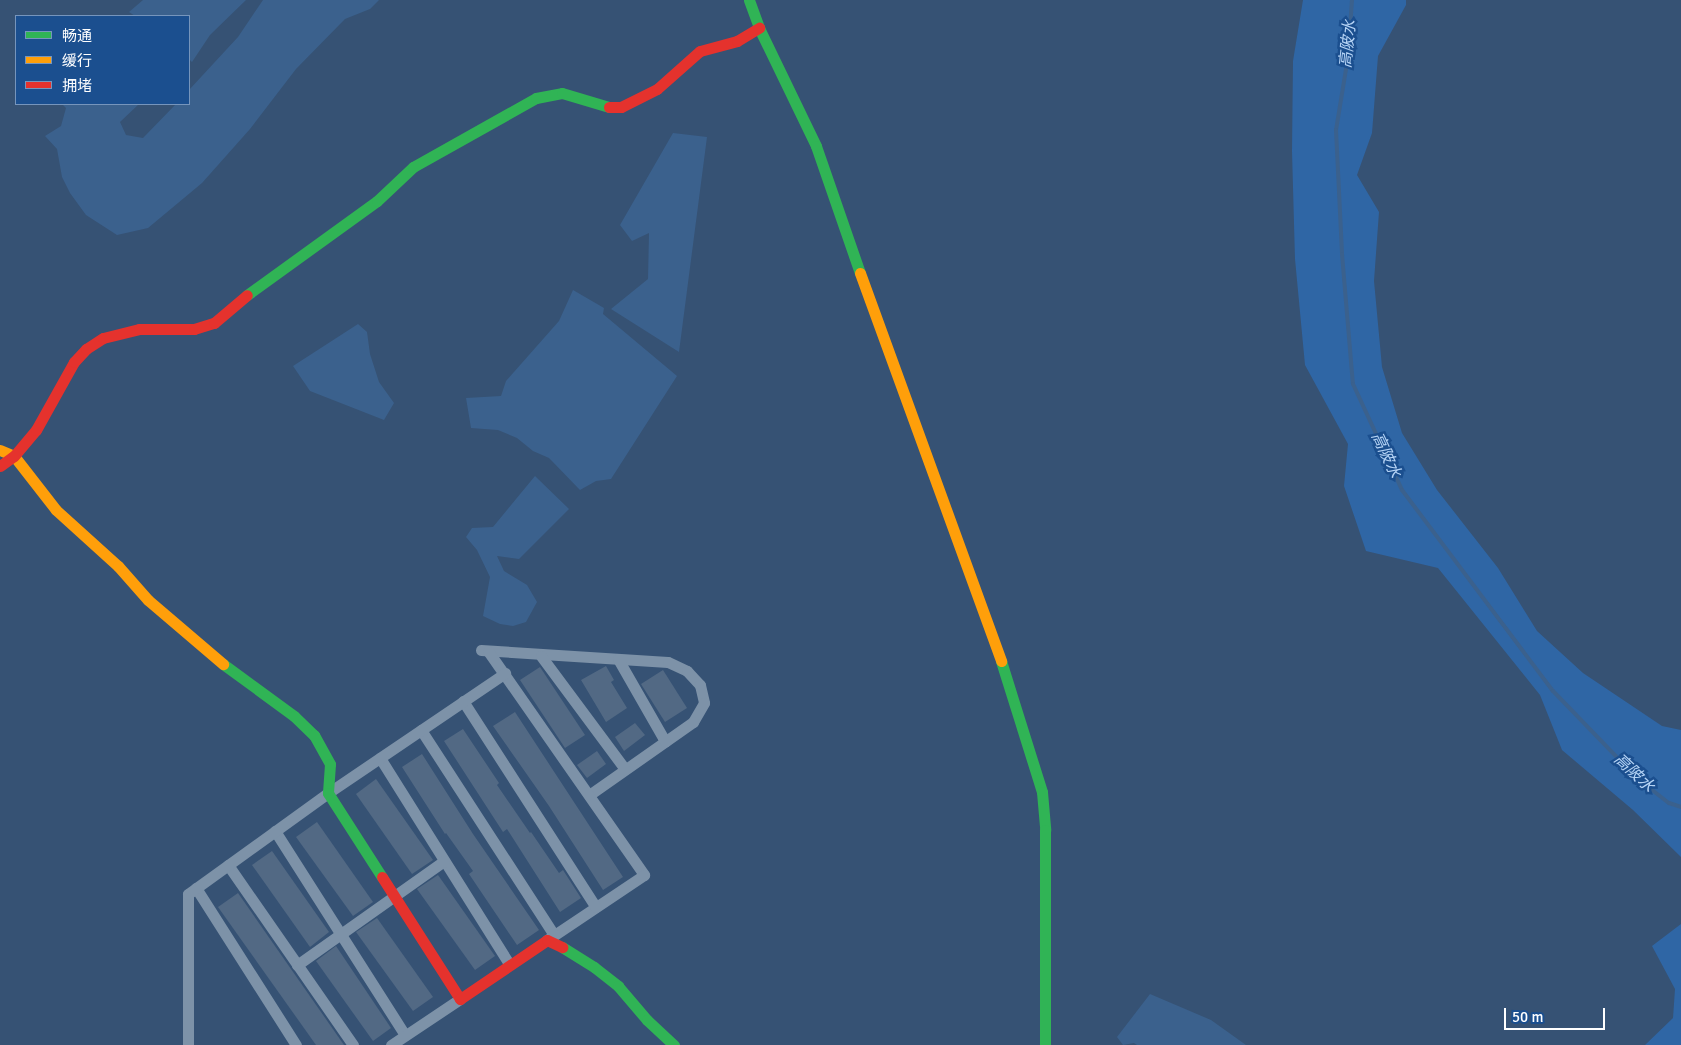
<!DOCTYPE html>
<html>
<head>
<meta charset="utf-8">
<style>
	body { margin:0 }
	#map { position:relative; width:1681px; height:1045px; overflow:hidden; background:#365274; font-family:Signika,"Noto Sans SC",sans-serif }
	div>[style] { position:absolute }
	.green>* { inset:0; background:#2f66a5 }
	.water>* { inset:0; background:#3b618d }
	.stream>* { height:4px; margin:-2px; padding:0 2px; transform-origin:2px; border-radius:2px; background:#3b618d }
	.building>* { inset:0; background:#526984 }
	.street>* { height:11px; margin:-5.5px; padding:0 5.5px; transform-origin:5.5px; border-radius:5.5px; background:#7d92a8 }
	.fast>* { height:11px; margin:-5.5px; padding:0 5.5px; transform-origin:5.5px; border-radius:5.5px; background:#30b455 }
	.slow>* { height:11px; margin:-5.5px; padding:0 5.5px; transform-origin:5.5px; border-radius:5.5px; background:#ff9f0a }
	.jam>* { height:11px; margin:-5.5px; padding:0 5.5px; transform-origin:5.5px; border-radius:5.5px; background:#e5322d }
	span { translate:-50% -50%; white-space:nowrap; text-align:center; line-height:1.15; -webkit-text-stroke:5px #1b4f8f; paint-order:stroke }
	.water-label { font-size:16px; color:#b5d3f5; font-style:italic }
	.legend { position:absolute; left:15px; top:15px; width:175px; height:90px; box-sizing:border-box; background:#1b4f8f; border:1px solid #7695bc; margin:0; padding:6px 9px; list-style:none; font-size:15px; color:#fff }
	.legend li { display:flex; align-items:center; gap:10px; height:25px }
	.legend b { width:25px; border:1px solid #7695bc }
	.scale { position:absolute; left:1504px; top:1008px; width:101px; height:22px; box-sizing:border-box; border:2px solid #fff; border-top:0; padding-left:6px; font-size:15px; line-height:18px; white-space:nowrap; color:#fff; -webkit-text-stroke:4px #1b4f8f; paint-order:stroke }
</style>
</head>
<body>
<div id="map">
	<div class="green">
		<div style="clip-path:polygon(1303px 0,1406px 0,1406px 5px,1378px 56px,1372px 133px,1357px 175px,1379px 212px,1374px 281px,1382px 367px,1402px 433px,1437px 490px,1498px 568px,1537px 631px,1583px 673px,1662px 726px,1681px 730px,1681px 857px,1633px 810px,1562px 750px,1540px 695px,1438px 568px,1366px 551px,1344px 486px,1348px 444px,1305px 365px,1295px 259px,1292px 151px,1293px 61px)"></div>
		<div style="clip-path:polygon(1681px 924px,1681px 1045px,1645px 1045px,1673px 1018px,1675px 989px,1652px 946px)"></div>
	</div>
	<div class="water">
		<div style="clip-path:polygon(143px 0,246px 0,210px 35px,192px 62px,189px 59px,189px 16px,135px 16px,129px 12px)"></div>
		<div style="clip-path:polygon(263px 0,379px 0,370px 9px,345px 19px,296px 69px,250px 129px,202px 183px,148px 228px,117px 235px,86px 215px,70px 193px,62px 177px,57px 149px,45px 136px,61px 126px,66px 108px,62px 104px,139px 104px,120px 122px,126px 135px,143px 138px,176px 104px,189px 104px,189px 90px,238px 37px)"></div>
		<div style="clip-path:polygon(673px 133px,707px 137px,679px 352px,611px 309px,648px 279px,649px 233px,632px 241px,620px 225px)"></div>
		<div style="clip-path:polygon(573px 290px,604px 308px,603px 314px,677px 376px,611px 479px,596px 481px,580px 490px,549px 458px,533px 451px,517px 438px,498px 430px,471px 428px,466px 398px,501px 396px,506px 381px,559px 321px)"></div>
		<div style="clip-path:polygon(358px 324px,367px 332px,370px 354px,379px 382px,394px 403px,384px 420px,310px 391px,293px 366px)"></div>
		<div style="clip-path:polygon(535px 476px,569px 509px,519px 559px,497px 556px,504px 571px,527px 585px,537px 602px,526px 622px,513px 626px,500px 624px,483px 616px,490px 577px,477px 550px,466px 537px,472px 528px,493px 527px)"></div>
		<div style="clip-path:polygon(1150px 994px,1211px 1020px,1246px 1045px,1137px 1045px,1134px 1043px,1123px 1045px,1117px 1037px)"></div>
	</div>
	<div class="stream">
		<div style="left:1352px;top:0;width:57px;rotate:94deg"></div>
		<div style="left:1348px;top:57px;width:74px;rotate:99.3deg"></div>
		<div style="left:1336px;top:130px;width:124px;rotate:87.2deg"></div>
		<div style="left:1342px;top:254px;width:130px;rotate:85.2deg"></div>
		<div style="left:1353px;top:384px;width:117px;rotate:65.2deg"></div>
		<div style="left:1402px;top:490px;width:251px;rotate:53.1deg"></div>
		<div style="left:1553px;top:691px;width:122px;rotate:46deg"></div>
		<div style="left:1638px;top:779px;width:39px;rotate:38deg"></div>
		<div style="left:1669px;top:803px;width:13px;rotate:18deg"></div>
	</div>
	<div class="building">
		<div style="clip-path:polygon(606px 666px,614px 680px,611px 682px,627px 708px,606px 722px,581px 680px)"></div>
		<div style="clip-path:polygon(540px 667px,585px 735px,565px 748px,520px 680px)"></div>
		<div style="clip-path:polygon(663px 670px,687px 708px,665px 722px,641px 684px)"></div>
		<div style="clip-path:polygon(515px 712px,623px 877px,603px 890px,549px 806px,493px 726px)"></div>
		<div style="clip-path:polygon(635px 723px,645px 735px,624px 751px,615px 737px)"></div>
		<div style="clip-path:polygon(463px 729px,499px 783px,497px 785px,530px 833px,531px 832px,559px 873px,563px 870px,581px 898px,560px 912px,507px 829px,503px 832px,444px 741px)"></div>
		<div style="clip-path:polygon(597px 751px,606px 764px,587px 778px,577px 765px)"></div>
		<div style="clip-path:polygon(422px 754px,473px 834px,539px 930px,517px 945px,469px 874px,473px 871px,446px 833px,445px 834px,402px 767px)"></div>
		<div style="clip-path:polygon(376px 779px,433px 860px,412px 874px,356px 794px)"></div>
		<div style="clip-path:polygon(317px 822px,373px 902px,353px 916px,296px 837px)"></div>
		<div style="clip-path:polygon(272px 851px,329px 932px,310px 947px,252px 865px)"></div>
		<div style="clip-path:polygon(438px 875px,495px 956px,475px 970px,417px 889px)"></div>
		<div style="clip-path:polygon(238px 893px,344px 1045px,316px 1045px,218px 907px)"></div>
		<div style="clip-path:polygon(377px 918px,433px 997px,413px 1011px,356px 932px)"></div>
		<div style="clip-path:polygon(336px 946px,391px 1028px,373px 1041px,316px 961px)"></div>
	</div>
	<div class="street">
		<div style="left:481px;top:650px;width:187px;rotate:3.7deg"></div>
		<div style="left:668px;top:662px;width:21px;rotate:25deg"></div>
		<div style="left:687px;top:671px;width:19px;rotate:47deg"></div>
		<div style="left:700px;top:685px;width:18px;rotate:77deg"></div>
		<div style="left:704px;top:703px;width:22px;rotate:120deg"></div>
		<div style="left:693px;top:722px;width:127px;rotate:144.9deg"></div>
		<div style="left:488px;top:651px;width:273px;rotate:55.1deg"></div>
		<div style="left:644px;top:875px;width:117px;rotate:146.2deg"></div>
		<div style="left:541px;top:656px;width:141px;rotate:53.4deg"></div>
		<div style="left:618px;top:659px;width:95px;rotate:60.2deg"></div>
		<div style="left:463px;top:701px;width:245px;rotate:57.2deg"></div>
		<div style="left:421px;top:730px;width:244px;rotate:57deg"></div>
		<div style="left:380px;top:758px;width:243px;rotate:57.9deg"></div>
		<div style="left:275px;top:831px;width:242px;rotate:57.5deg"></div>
		<div style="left:228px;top:865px;width:219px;rotate:55.2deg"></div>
		<div style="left:196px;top:888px;width:186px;rotate:57.5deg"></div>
		<div style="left:297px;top:965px;width:180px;rotate:-35.3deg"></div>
		<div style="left:188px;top:1045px;width:151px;rotate:-90deg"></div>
		<div style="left:188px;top:894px;width:173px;rotate:-35.8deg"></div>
		<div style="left:328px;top:793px;width:214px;rotate:-34.1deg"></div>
		<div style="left:391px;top:1045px;width:83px;rotate:-33.7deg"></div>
	</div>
	<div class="fast">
		<div style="left:749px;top:0;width:30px;rotate:70deg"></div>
		<div style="left:759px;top:28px;width:131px;rotate:64.2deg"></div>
		<div style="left:816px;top:146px;width:134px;rotate:70.9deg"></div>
		<div style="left:247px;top:295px;width:160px;rotate:-35.9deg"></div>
		<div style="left:377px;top:201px;width:50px;rotate:-43.4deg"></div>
		<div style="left:413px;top:167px;width:141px;rotate:-29.3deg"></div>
		<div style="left:536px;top:98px;width:26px;rotate:-11deg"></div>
		<div style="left:562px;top:93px;width:49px;rotate:16.6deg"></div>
		<div style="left:1001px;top:661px;width:137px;rotate:72.6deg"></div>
		<div style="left:1042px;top:792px;width:38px;rotate:85deg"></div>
		<div style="left:1045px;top:830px;width:215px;rotate:90deg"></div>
		<div style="left:223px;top:664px;width:88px;rotate:36.2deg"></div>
		<div style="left:294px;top:716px;width:28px;rotate:44deg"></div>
		<div style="left:314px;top:735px;width:33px;rotate:61deg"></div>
		<div style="left:330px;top:764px;width:29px;rotate:94deg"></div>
		<div style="left:328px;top:793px;width:100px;rotate:57.3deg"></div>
		<div style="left:562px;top:947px;width:38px;rotate:32deg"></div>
		<div style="left:594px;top:967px;width:31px;rotate:38deg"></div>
		<div style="left:618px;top:986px;width:45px;rotate:49.5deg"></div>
		<div style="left:647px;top:1020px;width:37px;rotate:43deg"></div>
	</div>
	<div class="slow">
		<div style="left:860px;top:273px;width:413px;rotate:70deg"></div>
		<div style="left:0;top:450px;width:15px;rotate:23deg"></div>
		<div style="left:14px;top:456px;width:68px;rotate:52.1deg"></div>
		<div style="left:56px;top:510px;width:84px;rotate:42.1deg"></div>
		<div style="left:118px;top:566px;width:45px;rotate:48.6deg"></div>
		<div style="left:148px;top:600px;width:99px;rotate:40.5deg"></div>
	</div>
	<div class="jam">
		<div style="left:609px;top:107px;width:12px"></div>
		<div style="left:621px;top:107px;width:40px;rotate:-26.6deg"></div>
		<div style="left:657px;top:89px;width:57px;rotate:-41.5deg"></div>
		<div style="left:700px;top:51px;width:38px;rotate:-15deg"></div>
		<div style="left:737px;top:41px;width:26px;rotate:-31deg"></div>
		<div style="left:0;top:466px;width:17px;rotate:-36deg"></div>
		<div style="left:14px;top:456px;width:34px;rotate:-50deg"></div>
		<div style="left:36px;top:430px;width:78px;rotate:-60.8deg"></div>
		<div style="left:74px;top:362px;width:18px;rotate:-47deg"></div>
		<div style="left:86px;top:349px;width:20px;rotate:-33deg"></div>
		<div style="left:103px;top:338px;width:37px;rotate:-14deg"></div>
		<div style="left:139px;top:329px;width:55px"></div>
		<div style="left:194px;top:329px;width:21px;rotate:-17deg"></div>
		<div style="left:214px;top:323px;width:43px;rotate:-40.3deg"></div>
		<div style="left:382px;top:877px;width:145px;rotate:57.4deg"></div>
		<div style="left:460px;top:999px;width:105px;rotate:-34.1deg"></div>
		<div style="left:547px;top:940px;width:17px;rotate:25deg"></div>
	</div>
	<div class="water-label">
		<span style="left:1348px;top:44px;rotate:-84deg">高陂水</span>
		<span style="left:1386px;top:455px;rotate:65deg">高陂水</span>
		<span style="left:1634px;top:773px;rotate:43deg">高陂水</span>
	</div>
	<ul class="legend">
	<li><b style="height:6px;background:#30b455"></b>畅通</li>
	<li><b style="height:6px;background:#ff9f0a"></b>缓行</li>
	<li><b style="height:6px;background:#e5322d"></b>拥堵</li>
	</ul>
	<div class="scale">50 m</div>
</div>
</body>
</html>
